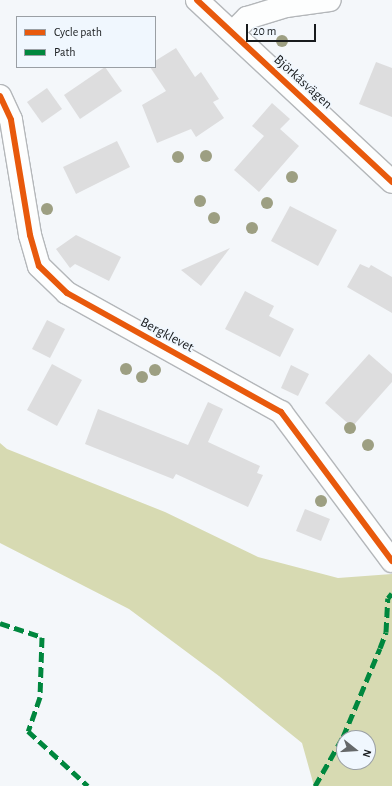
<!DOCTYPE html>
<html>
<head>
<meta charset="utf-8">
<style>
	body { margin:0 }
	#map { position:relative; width:392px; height:786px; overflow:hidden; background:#f4f7fa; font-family:"Alegreya Sans",sans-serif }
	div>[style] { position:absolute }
	.forest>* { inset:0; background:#d7dab2 }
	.building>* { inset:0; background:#ddddde }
	.roads { filter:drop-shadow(1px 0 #b4b7ba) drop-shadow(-1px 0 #b4b7ba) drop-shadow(0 1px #b4b7ba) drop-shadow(0 -1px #b4b7ba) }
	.minor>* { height:22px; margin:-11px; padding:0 11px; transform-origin:11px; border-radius:11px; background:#fdfefe }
	.quiet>* { height:5px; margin-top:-2.5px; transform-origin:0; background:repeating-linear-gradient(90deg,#00873e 0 10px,transparent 0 15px) }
	.cycleway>* { height:6px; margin:-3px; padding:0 3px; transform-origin:3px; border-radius:3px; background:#e8590c }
	.trees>* { width:12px; height:12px; margin:-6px; border-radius:50%; background:#9d9f82 }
	span { translate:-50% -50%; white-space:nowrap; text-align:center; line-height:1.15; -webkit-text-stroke:3.5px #f0f7fe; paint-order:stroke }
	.street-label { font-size:14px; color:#181b1d }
	.legend { position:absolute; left:16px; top:16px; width:140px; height:52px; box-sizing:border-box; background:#f0f7fe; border:1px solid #9a9fa4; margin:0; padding:5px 7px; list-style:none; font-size:12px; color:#181b1d }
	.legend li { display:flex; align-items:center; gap:8px; height:20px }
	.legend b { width:20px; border:1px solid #9a9fa4 }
	.north { position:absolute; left:336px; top:730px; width:40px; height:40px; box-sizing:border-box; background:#f0f7fe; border:1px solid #9a9fa4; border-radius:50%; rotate:107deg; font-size:11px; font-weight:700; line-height:16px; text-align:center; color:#181b1d }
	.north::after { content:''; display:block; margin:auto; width:14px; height:18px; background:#65686a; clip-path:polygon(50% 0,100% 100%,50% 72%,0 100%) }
	.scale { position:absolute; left:246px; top:24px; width:70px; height:18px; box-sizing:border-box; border:2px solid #181b1d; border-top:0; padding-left:5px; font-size:12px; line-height:14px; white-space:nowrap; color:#181b1d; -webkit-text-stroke:3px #f0f7fe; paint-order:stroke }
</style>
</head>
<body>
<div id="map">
	<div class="forest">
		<div style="clip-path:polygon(evenodd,0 443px,7px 449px,165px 512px,258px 557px,338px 578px,392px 574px,392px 786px,314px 786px,302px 743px,219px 676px,129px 609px,0 543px,0 443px,344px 738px,368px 738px,368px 762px,344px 762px,344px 738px)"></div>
	</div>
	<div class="building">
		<div style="clip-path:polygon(176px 48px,195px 77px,201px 72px,219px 99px,213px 102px,224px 118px,196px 137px,191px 129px,157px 143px,142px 105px,166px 91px,150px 67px,155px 67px,155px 61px)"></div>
		<div style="clip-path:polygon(376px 62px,392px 68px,392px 117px,359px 104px)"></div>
		<div style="clip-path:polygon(105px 67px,122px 91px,80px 119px,64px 95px)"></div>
		<div style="clip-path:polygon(47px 88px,62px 109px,42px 123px,27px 102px)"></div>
		<div style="clip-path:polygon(272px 103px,290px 119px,280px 129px,299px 146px,259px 192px,234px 170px,264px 136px,252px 126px)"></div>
		<div style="clip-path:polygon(117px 141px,130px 167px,76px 194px,63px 167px)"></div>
		<div style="clip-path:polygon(290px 206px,337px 230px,318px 266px,271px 241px)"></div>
		<div style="clip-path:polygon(76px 235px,121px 257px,109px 281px,75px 264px,70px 268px,56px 249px)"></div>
		<div style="clip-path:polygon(230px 248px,201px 286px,181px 270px)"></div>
		<div style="clip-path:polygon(360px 264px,369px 268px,371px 265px,392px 277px,392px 313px,347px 287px)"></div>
		<div style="clip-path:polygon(245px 291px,274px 306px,269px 316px,294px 329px,280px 357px,225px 329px)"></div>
		<div style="clip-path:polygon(47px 320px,65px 329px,50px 358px,32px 349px)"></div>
		<div style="clip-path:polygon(369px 354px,392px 374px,392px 382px,352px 427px,325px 403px)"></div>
		<div style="clip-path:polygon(52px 364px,82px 380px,57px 426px,27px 410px)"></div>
		<div style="clip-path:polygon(291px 365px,309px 374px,298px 396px,281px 388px)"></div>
		<div style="clip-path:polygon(208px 402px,223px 409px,208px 442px,260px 466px,257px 473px,263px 475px,248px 507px,176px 474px,173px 479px,85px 444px,98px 409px,188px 445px)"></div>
		<div style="clip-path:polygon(305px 509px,330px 519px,321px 541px,296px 531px)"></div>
	</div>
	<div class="roads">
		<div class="minor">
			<div style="left:197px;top:0;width:267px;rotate:43deg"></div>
			<div style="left:233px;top:32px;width:20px;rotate:-45deg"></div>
			<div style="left:247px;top:18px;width:41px;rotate:-17.1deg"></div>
			<div style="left:286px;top:6px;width:44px;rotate:-7.8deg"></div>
			<div style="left:0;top:96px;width:26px;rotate:65deg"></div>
			<div style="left:11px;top:120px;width:117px;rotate:80.6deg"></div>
			<div style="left:30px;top:235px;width:32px;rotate:74deg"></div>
			<div style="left:39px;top:266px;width:39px;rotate:44deg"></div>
			<div style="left:67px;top:293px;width:245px;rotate:29.1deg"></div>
			<div style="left:281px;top:412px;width:186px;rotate:53.3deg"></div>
		</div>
	</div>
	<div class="quiet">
		<div style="left:0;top:623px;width:44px;rotate:18.4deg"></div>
		<div style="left:42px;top:637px;width:60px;rotate:91.9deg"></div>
		<div style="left:40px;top:697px;width:36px;rotate:109deg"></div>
		<div style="left:28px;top:731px;width:81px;rotate:42.5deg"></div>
		<div style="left:315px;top:786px;width:56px;rotate:-60.3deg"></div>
		<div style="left:343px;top:737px;width:96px;rotate:-67.4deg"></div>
		<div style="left:380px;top:648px;width:17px;rotate:-69deg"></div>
		<div style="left:386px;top:632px;width:34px;rotate:-87deg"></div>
		<div style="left:388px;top:598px;width:6px;rotate:-51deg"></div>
	</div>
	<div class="cycleway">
		<div style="left:197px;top:0;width:267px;rotate:43deg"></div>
		<div style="left:0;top:96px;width:26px;rotate:65deg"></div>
		<div style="left:11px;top:120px;width:117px;rotate:80.6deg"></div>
		<div style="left:30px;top:235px;width:32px;rotate:74deg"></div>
		<div style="left:39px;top:266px;width:39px;rotate:44deg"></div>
		<div style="left:67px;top:293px;width:245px;rotate:29.1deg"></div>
		<div style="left:281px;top:412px;width:186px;rotate:53.3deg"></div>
	</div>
	<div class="trees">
		<div style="left:282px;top:41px"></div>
		<div style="left:206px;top:156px"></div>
		<div style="left:178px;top:157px"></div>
		<div style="left:292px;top:177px"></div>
		<div style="left:200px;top:201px"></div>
		<div style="left:267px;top:203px"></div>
		<div style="left:47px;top:209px"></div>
		<div style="left:214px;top:218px"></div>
		<div style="left:252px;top:228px"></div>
		<div style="left:126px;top:369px"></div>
		<div style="left:155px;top:370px"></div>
		<div style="left:142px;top:377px"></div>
		<div style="left:350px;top:428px"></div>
		<div style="left:368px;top:445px"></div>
		<div style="left:321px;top:501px"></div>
	</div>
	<div class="street-label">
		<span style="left:303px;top:82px;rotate:42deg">Björkåsvägen</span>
		<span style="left:167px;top:335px;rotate:28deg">Bergklevet</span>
	</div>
	<ul class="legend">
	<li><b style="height:5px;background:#e8590c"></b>Cycle path</li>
	<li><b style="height:5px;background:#00873e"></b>Path</li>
	</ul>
	<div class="north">N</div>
	<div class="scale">20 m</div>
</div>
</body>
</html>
